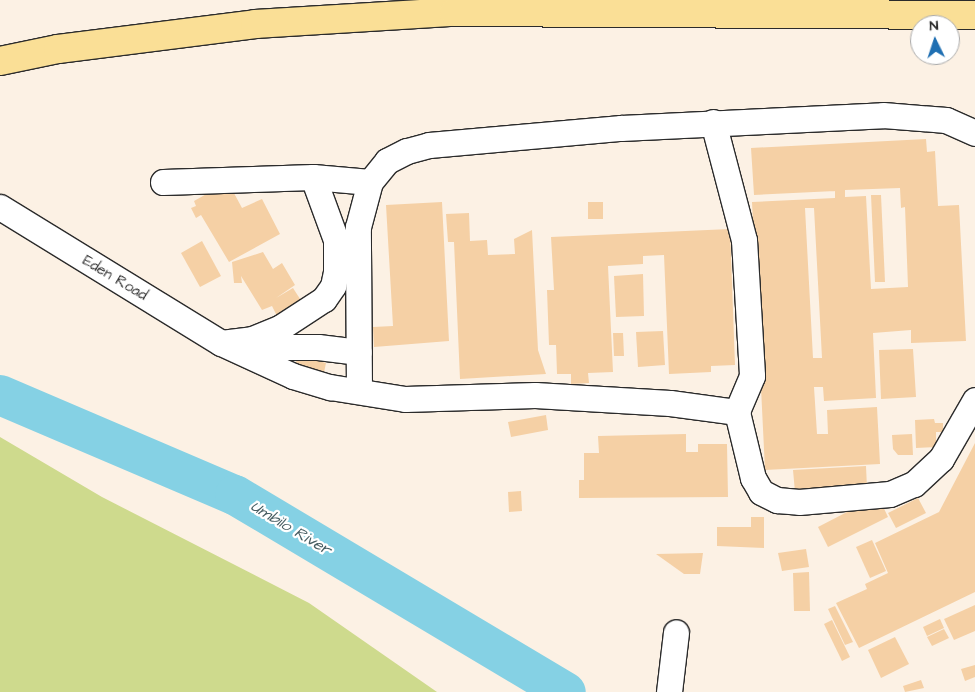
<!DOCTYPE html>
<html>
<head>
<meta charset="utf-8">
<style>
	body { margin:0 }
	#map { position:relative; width:975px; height:692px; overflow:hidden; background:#fcf1e4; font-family:"Architects Daughter",sans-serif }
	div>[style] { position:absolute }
	.green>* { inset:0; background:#ceda8d }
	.river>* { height:40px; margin:-20px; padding:0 20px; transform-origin:20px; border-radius:20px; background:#85d1e4 }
	.building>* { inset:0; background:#f5d0a5 }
	.roads { filter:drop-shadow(1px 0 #2b2b2b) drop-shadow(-1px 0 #2b2b2b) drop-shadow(0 1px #2b2b2b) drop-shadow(0 -1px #2b2b2b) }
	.minor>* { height:25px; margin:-12.5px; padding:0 12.5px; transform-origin:12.5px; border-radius:12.5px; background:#fff }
	.highway>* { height:28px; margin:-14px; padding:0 14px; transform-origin:14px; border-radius:14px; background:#fadf96 }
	span { translate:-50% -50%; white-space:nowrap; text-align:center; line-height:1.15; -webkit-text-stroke:4.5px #fff; paint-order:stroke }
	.street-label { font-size:15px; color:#2b2b2b }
	.water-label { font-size:16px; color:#465d62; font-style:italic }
	.north { position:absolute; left:910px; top:15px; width:50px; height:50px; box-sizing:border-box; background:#fff; border:1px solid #aaa; border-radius:50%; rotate:356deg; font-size:14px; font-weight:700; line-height:20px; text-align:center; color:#2b2b2b }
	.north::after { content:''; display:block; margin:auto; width:18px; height:22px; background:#1f6fb2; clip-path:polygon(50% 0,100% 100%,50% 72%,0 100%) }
</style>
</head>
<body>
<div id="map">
	<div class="green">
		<div style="clip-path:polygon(0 437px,102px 497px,309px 603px,437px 692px,0 692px)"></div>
	</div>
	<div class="river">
		<div style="left:0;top:395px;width:255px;rotate:23.1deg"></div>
		<div style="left:235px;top:495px;width:385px;rotate:30.8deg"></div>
	</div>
	<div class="building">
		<div style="clip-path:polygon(evenodd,926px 139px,927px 152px,935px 151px,938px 206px,959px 205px,966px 341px,911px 343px,911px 330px,873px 333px,876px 398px,824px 401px,823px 387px,814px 387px,817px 434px,828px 434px,827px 410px,877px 407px,880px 464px,765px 470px,752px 202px,835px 198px,835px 191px,754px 195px,751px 148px,926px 139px,900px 188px,901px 208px,905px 207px,908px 287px,871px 289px,866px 196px,845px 197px,845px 190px,900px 188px,926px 139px,805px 208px,814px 208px,822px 358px,813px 358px,805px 208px)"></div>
		<div style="clip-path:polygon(228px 182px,242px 208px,262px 199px,280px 234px,229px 262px,201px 215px,196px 218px,191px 208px,196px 206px,194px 201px)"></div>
		<div style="clip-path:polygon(871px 195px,881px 195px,885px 282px,875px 282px)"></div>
		<div style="clip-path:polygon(442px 202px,449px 341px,374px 347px,373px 327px,393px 326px,386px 205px)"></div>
		<div style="clip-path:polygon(588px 202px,603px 202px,603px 219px,588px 219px)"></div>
		<div style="clip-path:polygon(469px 213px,470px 241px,487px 240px,488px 255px,515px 254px,514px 239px,532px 230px,538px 350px,546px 374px,460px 379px,454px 242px,448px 242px,446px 214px)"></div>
		<div style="clip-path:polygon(730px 229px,735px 365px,711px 366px,711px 372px,669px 374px,664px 255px,643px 256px,643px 264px,608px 266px,613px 372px,588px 373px,589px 383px,571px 384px,571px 374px,557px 374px,556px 345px,549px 345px,547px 290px,554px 290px,551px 237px)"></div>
		<div style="clip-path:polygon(202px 241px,221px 276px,200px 287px,181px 253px)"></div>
		<div style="clip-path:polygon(263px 252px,273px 269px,282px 263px,295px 285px,276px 298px,293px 288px,302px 302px,277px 316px,272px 306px,262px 310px,241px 276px,242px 283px,234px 283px,232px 262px)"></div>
		<div style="clip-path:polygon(643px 274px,644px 316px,616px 317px,614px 276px)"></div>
		<div style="clip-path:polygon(663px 331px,665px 365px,638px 367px,636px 332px)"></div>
		<div style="clip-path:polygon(613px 333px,623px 333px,624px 356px,614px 356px)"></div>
		<div style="clip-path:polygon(913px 349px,916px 397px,881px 399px,879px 350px)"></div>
		<div style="clip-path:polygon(302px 356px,326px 363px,322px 382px,294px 369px,297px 359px,301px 361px)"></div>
		<div style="clip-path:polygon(546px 415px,548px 430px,511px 437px,508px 422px)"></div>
		<div style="clip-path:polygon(934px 419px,935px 423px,943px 423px,943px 432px,936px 432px,936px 447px,916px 448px,915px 420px)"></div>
		<div style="clip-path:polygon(686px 434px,686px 452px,698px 452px,698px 444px,727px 444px,728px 497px,579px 498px,579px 480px,584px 480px,584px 453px,599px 453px,598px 436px)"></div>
		<div style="clip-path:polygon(912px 434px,913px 455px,898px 455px,893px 449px,892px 435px)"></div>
		<div style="clip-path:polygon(975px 443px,975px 592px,859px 648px,836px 603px,867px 589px,865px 584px,888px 573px,875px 543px,939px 512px)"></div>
		<div style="clip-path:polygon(866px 466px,867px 488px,795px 492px,793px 470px)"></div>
		<div style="clip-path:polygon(521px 491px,522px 511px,509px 512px,508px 492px)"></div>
		<div style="clip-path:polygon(878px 496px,888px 517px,828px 547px,818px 527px)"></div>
		<div style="clip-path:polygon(918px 498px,926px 513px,896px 528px,888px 513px)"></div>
		<div style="clip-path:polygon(751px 517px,764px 517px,764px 548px,717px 546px,717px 527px,751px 527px)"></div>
		<div style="clip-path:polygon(872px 540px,886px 571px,870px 578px,856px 547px)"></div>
		<div style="clip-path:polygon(806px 549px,809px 567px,782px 571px,778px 553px)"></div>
		<div style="clip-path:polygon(703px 553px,700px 574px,684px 574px,656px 554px)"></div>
		<div style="clip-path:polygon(809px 572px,810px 611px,794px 611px,793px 573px)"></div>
		<div style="clip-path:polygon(975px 605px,975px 631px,954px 640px,944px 619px)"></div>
		<div style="clip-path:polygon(835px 606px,853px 642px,845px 645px,828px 609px)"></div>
		<div style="clip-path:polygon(940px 619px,944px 628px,927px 636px,923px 627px)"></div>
		<div style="clip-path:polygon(832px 620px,850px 657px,842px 661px,824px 624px)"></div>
		<div style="clip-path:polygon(944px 629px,949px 638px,932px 646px,927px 637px)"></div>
		<div style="clip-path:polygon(895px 637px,909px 664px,881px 678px,868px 650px)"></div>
		<div style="clip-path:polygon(975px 665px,975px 677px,965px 681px,961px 669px)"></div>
		<div style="clip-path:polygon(921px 680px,924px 688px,905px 692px,903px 686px)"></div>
	</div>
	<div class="roads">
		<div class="minor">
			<div style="left:713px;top:122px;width:122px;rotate:75.3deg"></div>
			<div style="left:744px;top:240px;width:136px;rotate:86.6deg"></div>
			<div style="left:752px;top:376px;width:39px;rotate:113deg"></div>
			<div style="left:163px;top:182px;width:150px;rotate:-1.9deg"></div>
			<div style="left:313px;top:177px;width:57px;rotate:5deg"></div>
			<div style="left:0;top:207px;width:259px;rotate:31.6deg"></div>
			<div style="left:221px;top:343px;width:79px;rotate:24.6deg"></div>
			<div style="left:293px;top:376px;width:39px;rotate:17deg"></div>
			<div style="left:330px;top:387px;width:76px;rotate:9.1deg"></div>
			<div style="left:405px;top:399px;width:130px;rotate:-1.8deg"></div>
			<div style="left:535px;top:395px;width:135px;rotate:3.4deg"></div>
			<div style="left:670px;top:403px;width:68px;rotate:7.7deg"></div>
			<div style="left:737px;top:412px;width:68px;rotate:76.4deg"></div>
			<div style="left:753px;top:478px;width:16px;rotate:60deg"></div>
			<div style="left:761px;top:492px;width:18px;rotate:27deg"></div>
			<div style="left:777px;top:500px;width:22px;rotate:5deg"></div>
			<div style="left:799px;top:502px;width:91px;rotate:-5deg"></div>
			<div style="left:890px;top:494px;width:26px;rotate:-23deg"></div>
			<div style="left:914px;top:484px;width:37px;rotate:-43deg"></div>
			<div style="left:941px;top:459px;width:68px;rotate:-60deg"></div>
			<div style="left:221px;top:343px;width:31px;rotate:-7deg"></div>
			<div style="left:252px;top:339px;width:31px;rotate:-22deg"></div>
			<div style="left:281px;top:327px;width:51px;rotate:-33.1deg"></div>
			<div style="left:324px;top:299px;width:16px;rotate:-55deg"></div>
			<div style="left:333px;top:286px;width:14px;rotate:-78deg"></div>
			<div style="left:336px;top:272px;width:32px;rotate:-90deg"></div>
			<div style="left:336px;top:240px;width:67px;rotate:-110.1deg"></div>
			<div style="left:248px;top:347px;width:70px"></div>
			<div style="left:318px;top:347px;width:41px;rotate:7deg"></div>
			<div style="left:359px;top:390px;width:163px;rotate:-90.4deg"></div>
			<div style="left:358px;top:227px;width:47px;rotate:-75.1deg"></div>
			<div style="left:370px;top:182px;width:27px;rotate:-51deg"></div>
			<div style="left:387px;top:161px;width:22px;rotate:-27deg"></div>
			<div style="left:407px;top:151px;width:23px;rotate:-15deg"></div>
			<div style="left:429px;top:145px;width:193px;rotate:-5.1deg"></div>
			<div style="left:621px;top:128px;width:262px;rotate:-2.8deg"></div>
			<div style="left:883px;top:115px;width:63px;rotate:4.5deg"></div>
			<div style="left:946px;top:120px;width:32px;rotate:24deg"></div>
			<div style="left:669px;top:692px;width:60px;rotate:-83.3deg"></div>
		</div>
		<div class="highway">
			<div style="left:0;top:61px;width:59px;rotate:-11.7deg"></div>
			<div style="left:58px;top:49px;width:199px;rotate:-7.2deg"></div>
			<div style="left:255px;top:24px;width:199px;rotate:-3.5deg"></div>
			<div style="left:454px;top:12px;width:521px;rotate:0.33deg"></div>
		</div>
	</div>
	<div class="street-label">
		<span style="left:115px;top:278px;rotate:31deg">Eden Road</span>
	</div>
	<div class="water-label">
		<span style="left:291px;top:528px;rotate:31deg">Umbilo River</span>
	</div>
	<div class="north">N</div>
</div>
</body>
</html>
